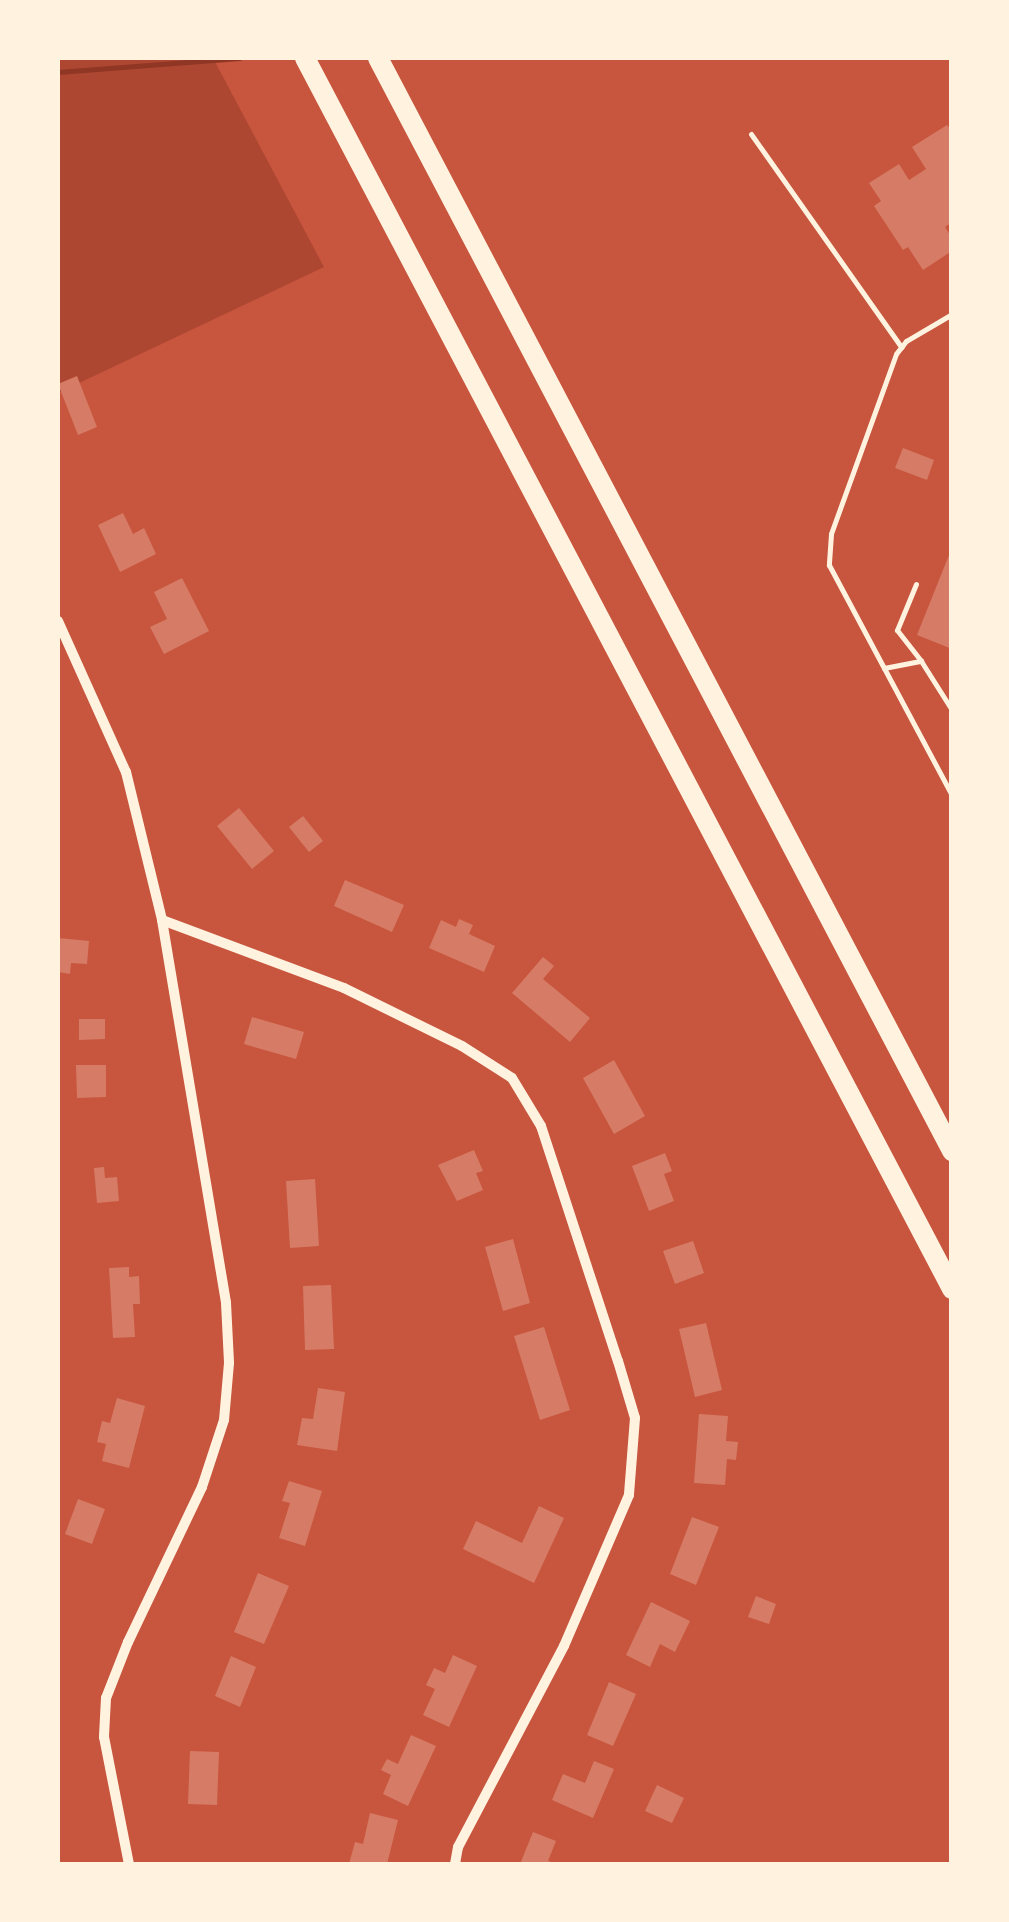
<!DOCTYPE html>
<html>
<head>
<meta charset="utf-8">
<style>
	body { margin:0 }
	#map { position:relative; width:1009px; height:1922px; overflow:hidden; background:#c8553d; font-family:Quicksand,sans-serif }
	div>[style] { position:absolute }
	.green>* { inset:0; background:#ae4732 }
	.stream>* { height:5px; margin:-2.5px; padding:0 2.5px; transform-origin:2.5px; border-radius:2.5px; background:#8f3625 }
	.building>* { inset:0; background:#d67c66 }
	.service>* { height:5px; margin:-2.5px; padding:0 2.5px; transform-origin:2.5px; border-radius:2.5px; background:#fff3e0 }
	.minor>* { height:10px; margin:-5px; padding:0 5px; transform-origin:5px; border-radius:5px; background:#fff3e0 }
	.motorway>* { height:20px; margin:-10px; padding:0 10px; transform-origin:10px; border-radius:10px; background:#fff3e0 }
	span { translate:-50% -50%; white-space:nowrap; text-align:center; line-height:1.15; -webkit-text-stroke:10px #fff3e0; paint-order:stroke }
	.frame { position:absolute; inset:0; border:60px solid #fff3e0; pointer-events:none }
</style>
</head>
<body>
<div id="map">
	<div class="green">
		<div style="clip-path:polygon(58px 58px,213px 58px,324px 267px,58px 393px)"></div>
	</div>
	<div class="stream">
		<div style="left:58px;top:72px;width:182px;rotate:-4.4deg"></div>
	</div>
	<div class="building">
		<div style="clip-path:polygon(947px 125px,952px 131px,952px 222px,945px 227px,952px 238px,952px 251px,923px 270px,908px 247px,903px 250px,874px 206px,881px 201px,869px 183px,899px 164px,909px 180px,926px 169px,912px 147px)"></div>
		<div style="clip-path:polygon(77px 376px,97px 427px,78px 435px,58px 384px)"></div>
		<div style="clip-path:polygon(903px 448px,934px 460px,927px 480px,895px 468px)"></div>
		<div style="clip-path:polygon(123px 513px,133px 534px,144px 528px,156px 554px,120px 572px,98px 525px)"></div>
		<div style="clip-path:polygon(951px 550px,952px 550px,952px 649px,917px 635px)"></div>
		<div style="clip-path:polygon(182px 578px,209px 631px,164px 654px,150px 627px,167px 619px,154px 592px)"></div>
		<div style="clip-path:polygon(239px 808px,274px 851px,252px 869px,217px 826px)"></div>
		<div style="clip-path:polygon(303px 816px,323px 841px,309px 852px,289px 827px)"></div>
		<div style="clip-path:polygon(345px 880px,404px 905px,392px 932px,334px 906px)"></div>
		<div style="clip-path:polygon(459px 919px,473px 925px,469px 934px,495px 946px,484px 972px,429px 948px,441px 920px,456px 927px)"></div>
		<div style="clip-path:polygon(58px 938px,89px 941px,87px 964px,71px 963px,70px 974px,58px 972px)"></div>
		<div style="clip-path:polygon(543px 957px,554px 966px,543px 979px,590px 1018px,570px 1042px,512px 993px)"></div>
		<div style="clip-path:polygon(252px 1017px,304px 1032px,296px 1059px,244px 1044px)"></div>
		<div style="clip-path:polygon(79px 1019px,105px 1019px,105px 1039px,79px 1040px)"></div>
		<div style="clip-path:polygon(614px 1060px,645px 1116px,614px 1134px,583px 1078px)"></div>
		<div style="clip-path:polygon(76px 1065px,106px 1065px,106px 1097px,77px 1098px)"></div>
		<div style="clip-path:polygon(474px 1150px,483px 1171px,476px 1173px,483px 1190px,457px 1201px,438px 1165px)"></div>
		<div style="clip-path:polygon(665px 1153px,672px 1171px,664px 1174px,674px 1201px,649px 1211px,632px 1166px)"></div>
		<div style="clip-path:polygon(104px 1167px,105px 1178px,117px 1177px,119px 1201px,97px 1203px,94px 1168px)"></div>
		<div style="clip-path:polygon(315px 1179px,319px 1246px,290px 1248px,286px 1181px)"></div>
		<div style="clip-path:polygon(513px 1239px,530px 1303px,503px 1311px,485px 1247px)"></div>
		<div style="clip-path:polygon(693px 1241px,704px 1273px,675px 1284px,663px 1251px)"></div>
		<div style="clip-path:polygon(129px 1267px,129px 1277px,139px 1276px,140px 1304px,133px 1304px,135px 1337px,113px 1338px,109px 1268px)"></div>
		<div style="clip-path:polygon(331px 1285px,334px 1349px,305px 1350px,303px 1286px)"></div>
		<div style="clip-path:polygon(706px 1323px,722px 1390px,695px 1397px,679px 1329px)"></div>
		<div style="clip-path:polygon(544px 1327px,570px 1410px,540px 1420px,514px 1336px)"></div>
		<div style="clip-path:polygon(318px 1388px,345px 1392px,337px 1451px,297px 1445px,302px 1418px,313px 1419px)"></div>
		<div style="clip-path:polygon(117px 1398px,145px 1406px,129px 1468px,102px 1461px,106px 1444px,97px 1442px,102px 1421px,110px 1423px)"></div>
		<div style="clip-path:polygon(699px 1414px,728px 1416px,726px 1441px,738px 1442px,736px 1460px,727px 1459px,725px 1485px,694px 1483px)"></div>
		<div style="clip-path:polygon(289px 1481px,322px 1491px,305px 1546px,279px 1538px,290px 1503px,282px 1501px)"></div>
		<div style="clip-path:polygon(78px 1499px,105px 1509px,92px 1544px,65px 1534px)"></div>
		<div style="clip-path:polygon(539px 1506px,564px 1518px,534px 1583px,463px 1549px,476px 1521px,522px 1543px)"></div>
		<div style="clip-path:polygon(692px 1517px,719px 1527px,696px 1585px,670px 1574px)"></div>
		<div style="clip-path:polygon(258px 1573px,289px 1586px,264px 1644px,234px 1632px)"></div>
		<div style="clip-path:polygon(756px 1596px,776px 1604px,769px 1624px,748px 1617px)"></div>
		<div style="clip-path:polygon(651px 1602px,690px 1621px,675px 1652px,660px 1644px,650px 1667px,626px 1655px)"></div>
		<div style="clip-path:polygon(453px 1655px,477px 1666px,449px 1727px,423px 1715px,435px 1689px,426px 1685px,434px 1668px,445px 1673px)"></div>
		<div style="clip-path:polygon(231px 1656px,256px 1667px,240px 1707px,215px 1696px)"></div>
		<div style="clip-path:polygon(609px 1682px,636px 1694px,613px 1746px,587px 1735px)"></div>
		<div style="clip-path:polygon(411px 1735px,436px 1746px,408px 1806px,383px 1794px,391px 1775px,381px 1770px,387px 1759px,398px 1764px)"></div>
		<div style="clip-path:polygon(190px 1751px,219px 1752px,217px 1805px,188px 1804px)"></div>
		<div style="clip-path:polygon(594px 1761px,614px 1769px,593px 1818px,552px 1800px,563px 1774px,585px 1783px)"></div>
		<div style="clip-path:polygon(657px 1785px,684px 1798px,672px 1823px,645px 1811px)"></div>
		<div style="clip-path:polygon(370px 1813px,398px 1820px,387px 1864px,349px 1864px,355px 1842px,363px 1844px)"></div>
		<div style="clip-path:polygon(533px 1832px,556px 1841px,548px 1861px,557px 1864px,520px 1864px)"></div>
	</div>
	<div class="service">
		<div style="left:751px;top:134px;width:261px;rotate:54.8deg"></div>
		<div style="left:952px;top:314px;width:53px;rotate:149.6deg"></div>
		<div style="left:906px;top:341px;width:16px;rotate:128deg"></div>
		<div style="left:896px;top:354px;width:191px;rotate:109.9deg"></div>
		<div style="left:831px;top:534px;width:31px;rotate:94deg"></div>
		<div style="left:829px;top:565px;width:261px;rotate:61.9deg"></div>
		<div style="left:916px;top:584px;width:50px;rotate:112.4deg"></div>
		<div style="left:897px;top:630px;width:39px;rotate:52deg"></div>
		<div style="left:884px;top:668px;width:38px;rotate:-11deg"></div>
		<div style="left:921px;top:661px;width:58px;rotate:57.7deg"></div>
	</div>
	<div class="minor">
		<div style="left:58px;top:621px;width:166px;rotate:65.8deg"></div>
		<div style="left:126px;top:772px;width:152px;rotate:76.3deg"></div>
		<div style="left:162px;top:920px;width:388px;rotate:80.5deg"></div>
		<div style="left:226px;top:1303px;width:60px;rotate:87.1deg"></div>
		<div style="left:229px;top:1363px;width:57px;rotate:95deg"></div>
		<div style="left:224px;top:1420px;width:71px;rotate:108.2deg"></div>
		<div style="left:202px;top:1487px;width:172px;rotate:115.5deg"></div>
		<div style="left:128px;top:1642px;width:60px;rotate:111.4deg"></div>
		<div style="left:106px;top:1698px;width:39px;rotate:93deg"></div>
		<div style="left:104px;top:1737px;width:129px;rotate:78.9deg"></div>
		<div style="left:162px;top:920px;width:194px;rotate:20.5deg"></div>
		<div style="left:344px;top:988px;width:131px;rotate:26.2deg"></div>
		<div style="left:462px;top:1046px;width:59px;rotate:32.6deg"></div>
		<div style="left:512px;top:1078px;width:56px;rotate:58.9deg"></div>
		<div style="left:541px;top:1126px;width:247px;rotate:71.9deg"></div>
		<div style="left:618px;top:1361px;width:59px;rotate:73.4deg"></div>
		<div style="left:635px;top:1418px;width:77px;rotate:94.5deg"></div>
		<div style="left:629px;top:1495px;width:164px;rotate:113.3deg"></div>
		<div style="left:564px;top:1646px;width:227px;rotate:117.8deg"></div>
		<div style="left:458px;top:1847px;width:17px;rotate:100deg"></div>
	</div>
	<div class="motorway">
		<div style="left:305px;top:58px;width:1391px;rotate:62.27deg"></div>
		<div style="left:378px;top:58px;width:1235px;rotate:62.29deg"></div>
	</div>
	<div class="frame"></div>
</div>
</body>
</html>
